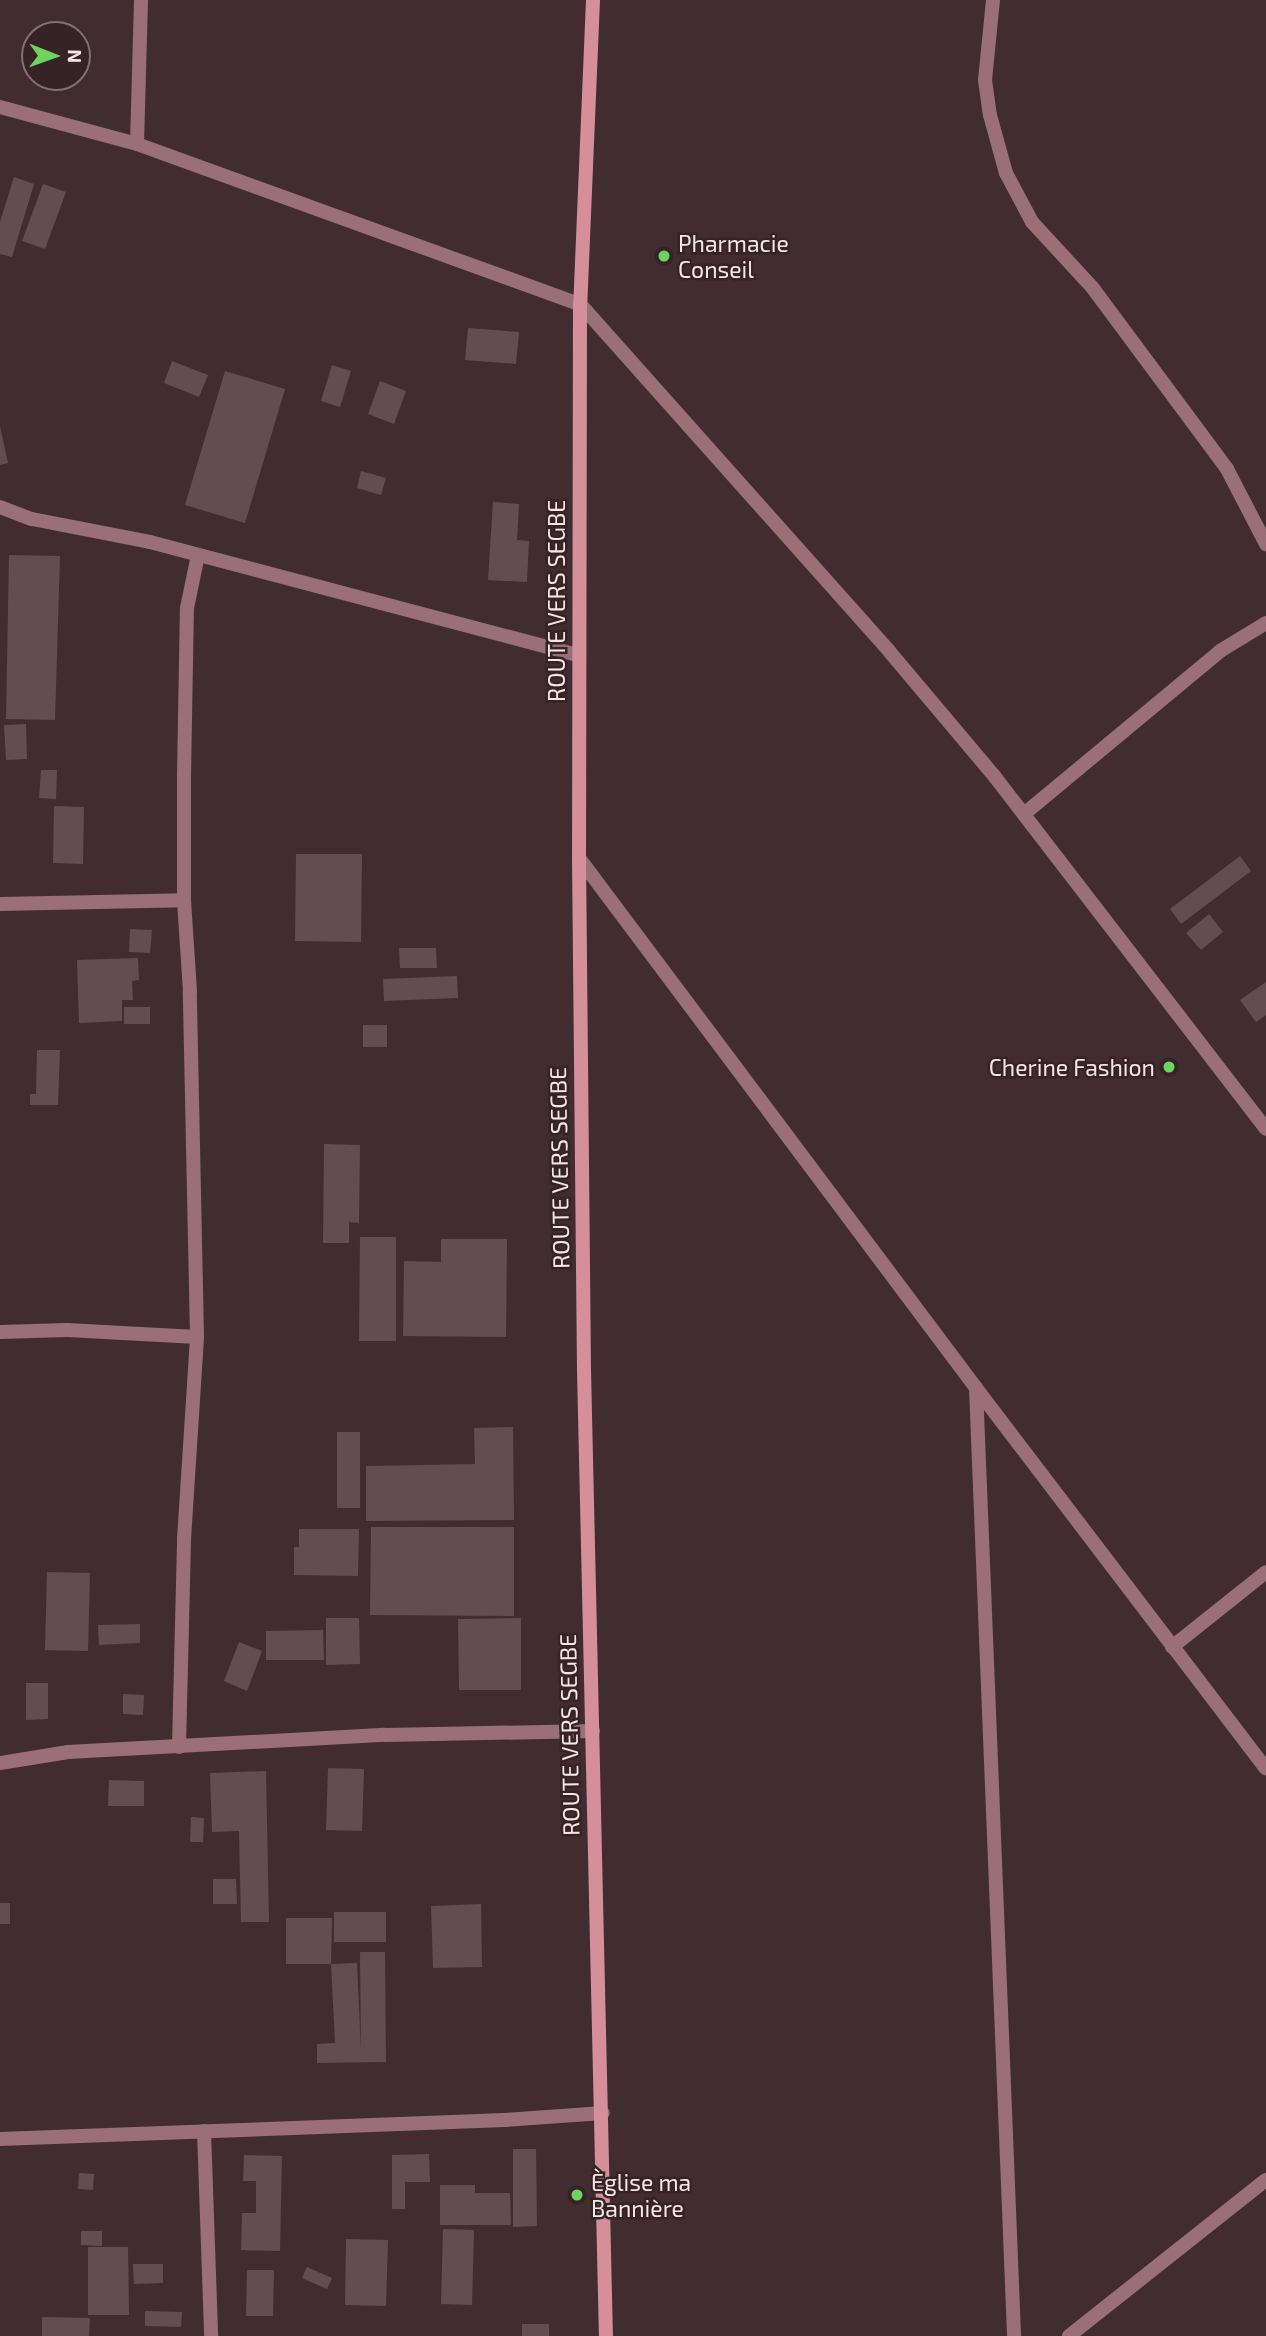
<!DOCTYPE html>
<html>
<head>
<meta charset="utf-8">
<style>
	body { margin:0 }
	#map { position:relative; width:1266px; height:2336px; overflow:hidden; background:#412d30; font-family:"Exo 2",sans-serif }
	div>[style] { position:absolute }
	.building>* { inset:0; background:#634d50 }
	.street>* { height:14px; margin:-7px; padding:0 7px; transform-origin:7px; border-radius:7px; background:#9a6f76 }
	.secondary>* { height:14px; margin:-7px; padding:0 7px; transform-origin:7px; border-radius:7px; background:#d48f9b }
	.dots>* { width:19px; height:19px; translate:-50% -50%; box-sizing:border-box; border:4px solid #362326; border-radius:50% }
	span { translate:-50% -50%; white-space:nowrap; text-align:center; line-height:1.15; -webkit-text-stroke:5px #362326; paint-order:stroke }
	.poi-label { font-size:23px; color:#f3e6e7 }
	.left { translate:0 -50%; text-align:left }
	.right { translate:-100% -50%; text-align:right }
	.street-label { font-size:23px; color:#f3e6e7 }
	.north { position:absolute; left:21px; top:21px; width:70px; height:70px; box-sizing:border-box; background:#362326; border:2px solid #827173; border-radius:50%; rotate:91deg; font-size:19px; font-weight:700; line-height:28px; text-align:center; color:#f3e6e7 }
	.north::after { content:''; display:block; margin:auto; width:24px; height:32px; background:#6dd361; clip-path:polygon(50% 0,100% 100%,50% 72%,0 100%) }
</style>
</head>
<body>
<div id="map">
	<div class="building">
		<div style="clip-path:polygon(14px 177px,34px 184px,12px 257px,0 254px,0 222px)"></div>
		<div style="clip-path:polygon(43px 184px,66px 192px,45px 249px,22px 241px)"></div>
		<div style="clip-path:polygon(468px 328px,519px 332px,516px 364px,465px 360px)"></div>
		<div style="clip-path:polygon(172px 361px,208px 375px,199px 397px,164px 383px)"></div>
		<div style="clip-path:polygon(332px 365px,351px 371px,340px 407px,321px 401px)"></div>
		<div style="clip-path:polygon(225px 371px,285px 389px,245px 523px,185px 505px)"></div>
		<div style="clip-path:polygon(380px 381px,406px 391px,394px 424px,368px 414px)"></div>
		<div style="clip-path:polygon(0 426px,8px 463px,0 465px)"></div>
		<div style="clip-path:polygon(361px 471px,386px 478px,381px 495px,357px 488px)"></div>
		<div style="clip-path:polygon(493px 502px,519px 504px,517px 540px,529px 541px,527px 582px,488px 580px)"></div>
		<div style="clip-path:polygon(9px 555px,60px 556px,55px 720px,6px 719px)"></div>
		<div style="clip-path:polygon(26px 724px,27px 759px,6px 760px,4px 725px)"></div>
		<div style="clip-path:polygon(41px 770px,57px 770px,56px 799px,39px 798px)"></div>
		<div style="clip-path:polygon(54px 806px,84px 807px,83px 864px,53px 863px)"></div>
		<div style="clip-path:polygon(296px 854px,362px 854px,361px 942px,295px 941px)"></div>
		<div style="clip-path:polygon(1240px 856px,1251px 871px,1181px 924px,1170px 909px)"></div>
		<div style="clip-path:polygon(1209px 914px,1223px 932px,1201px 950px,1186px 933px)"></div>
		<div style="clip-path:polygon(130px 929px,152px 930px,150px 953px,129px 952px)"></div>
		<div style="clip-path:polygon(399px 948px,436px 948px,437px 968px,400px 968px)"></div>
		<div style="clip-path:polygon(138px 958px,139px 980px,132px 981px,133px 1000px,122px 1000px,122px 1021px,79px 1023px,77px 960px)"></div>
		<div style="clip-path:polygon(457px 976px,458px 998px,384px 1001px,383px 979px)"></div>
		<div style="clip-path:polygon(1266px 982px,1266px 1015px,1256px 1022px,1240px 1000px)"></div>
		<div style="clip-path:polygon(124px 1007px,150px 1007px,150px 1024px,124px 1024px)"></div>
		<div style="clip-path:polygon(363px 1025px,387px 1025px,387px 1047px,363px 1047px)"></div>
		<div style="clip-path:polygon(37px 1050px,60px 1050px,58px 1105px,30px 1105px,30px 1094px,36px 1094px)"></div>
		<div style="clip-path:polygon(324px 1144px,360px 1145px,359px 1223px,349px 1222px,349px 1243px,323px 1243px)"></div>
		<div style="clip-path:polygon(360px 1237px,396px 1237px,396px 1341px,359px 1341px)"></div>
		<div style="clip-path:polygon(441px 1239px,507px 1239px,506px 1337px,403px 1336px,404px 1261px,441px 1262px)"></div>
		<div style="clip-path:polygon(513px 1427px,514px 1520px,366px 1521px,366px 1466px,475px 1464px,474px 1428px)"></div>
		<div style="clip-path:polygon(337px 1432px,360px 1432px,360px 1508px,337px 1508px)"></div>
		<div style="clip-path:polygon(371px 1527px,514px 1527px,514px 1616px,370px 1615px)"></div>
		<div style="clip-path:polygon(299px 1529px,359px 1529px,358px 1576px,294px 1575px,294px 1547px,299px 1547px)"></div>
		<div style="clip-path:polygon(47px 1572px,90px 1573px,88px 1651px,45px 1650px)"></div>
		<div style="clip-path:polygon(326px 1618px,359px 1618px,360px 1664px,326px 1665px)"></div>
		<div style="clip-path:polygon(521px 1618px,521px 1690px,459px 1690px,458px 1619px)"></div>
		<div style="clip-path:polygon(140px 1624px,140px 1643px,99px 1645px,98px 1625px)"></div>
		<div style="clip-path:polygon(323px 1630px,324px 1660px,266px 1660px,266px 1631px)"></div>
		<div style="clip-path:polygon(239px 1642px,262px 1651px,247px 1691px,224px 1681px)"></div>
		<div style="clip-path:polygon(26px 1683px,48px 1683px,48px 1719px,26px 1720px)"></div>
		<div style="clip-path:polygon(123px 1694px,144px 1695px,143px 1715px,123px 1714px)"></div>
		<div style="clip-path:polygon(328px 1768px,364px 1769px,362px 1831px,326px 1830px)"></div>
		<div style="clip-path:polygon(266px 1771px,269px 1922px,241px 1922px,239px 1831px,212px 1832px,210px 1773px)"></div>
		<div style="clip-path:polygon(109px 1780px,144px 1781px,144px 1806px,108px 1806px)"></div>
		<div style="clip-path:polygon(191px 1817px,204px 1818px,203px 1842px,190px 1842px)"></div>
		<div style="clip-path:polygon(213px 1879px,236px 1879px,237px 1904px,213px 1904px)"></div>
		<div style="clip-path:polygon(0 1903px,10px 1903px,10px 1924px,0 1924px)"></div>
		<div style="clip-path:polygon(481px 1904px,482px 1967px,433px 1968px,431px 1906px)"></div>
		<div style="clip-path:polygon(334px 1912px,386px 1912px,386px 1942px,334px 1942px)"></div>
		<div style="clip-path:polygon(286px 1918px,332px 1918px,331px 1964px,286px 1964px)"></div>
		<div style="clip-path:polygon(360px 1952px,385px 1952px,386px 2062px,317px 2063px,317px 2044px,335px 2043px,331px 1964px,357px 1963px,361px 2051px)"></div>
		<div style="clip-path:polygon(513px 2149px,536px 2149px,537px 2226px,513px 2227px)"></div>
		<div style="clip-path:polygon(429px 2154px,430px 2182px,405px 2182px,405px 2209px,392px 2209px,392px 2155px)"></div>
		<div style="clip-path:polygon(244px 2155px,282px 2156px,280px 2251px,241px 2250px,242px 2213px,256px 2213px,256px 2181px,243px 2181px)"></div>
		<div style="clip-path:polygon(79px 2173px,94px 2174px,93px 2190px,78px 2189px)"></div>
		<div style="clip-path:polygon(440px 2185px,475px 2185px,475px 2193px,510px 2193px,511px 2225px,440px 2225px)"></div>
		<div style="clip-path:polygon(443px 2229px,474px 2230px,472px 2305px,441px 2304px)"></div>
		<div style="clip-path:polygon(81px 2231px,102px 2231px,102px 2246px,81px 2245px)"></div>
		<div style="clip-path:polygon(346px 2239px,388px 2240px,386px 2306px,345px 2305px)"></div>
		<div style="clip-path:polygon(88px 2247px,128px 2247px,129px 2315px,88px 2315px)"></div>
		<div style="clip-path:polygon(133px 2264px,163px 2264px,163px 2283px,134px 2284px)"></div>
		<div style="clip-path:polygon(307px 2267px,332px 2278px,327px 2289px,302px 2278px)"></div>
		<div style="clip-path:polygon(247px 2270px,274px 2270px,273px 2316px,246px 2316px)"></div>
		<div style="clip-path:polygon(145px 2311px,182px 2312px,181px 2327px,145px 2326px)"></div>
		<div style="clip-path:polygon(42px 2317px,90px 2318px,89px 2336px,42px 2336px)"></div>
		<div style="clip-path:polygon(522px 2324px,549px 2324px,549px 2336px,522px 2336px)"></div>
	</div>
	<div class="street">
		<div style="left:993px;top:0;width:80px;rotate:95.7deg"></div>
		<div style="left:985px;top:80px;width:35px;rotate:82deg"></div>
		<div style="left:990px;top:115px;width:60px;rotate:74.6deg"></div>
		<div style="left:1006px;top:173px;width:55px;rotate:62deg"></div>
		<div style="left:1032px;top:222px;width:88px;rotate:47.3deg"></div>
		<div style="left:1092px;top:287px;width:227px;rotate:53.4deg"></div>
		<div style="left:1227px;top:469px;width:85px;rotate:62.5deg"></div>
		<div style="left:0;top:107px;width:142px;rotate:15.1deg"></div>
		<div style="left:137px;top:144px;width:471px;rotate:19.9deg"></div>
		<div style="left:580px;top:304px;width:465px;rotate:48.3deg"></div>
		<div style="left:889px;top:651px;width:165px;rotate:49.9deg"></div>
		<div style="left:995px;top:777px;width:444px;rotate:52.4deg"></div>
		<div style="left:137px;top:144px;width:144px;rotate:-88.4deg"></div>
		<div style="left:0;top:507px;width:34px;rotate:21deg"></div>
		<div style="left:32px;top:519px;width:120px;rotate:11deg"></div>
		<div style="left:150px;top:542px;width:444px;rotate:14.8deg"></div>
		<div style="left:1024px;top:814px;width:255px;rotate:-39.7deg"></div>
		<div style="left:1220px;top:651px;width:54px;rotate:-31.3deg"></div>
		<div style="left:579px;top:858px;width:662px;rotate:53.16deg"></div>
		<div style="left:976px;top:1388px;width:478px;rotate:52.7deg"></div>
		<div style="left:0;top:904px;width:184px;rotate:-1.2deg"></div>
		<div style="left:0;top:1332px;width:67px;rotate:-1.7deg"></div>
		<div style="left:67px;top:1330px;width:130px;rotate:3.1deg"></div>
		<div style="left:976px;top:1388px;width:949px;rotate:87.7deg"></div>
		<div style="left:1172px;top:1647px;width:120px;rotate:-38.6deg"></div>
		<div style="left:179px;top:1747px;width:208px;rotate:-88.6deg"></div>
		<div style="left:184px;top:1539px;width:202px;rotate:-86.3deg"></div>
		<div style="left:197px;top:1337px;width:346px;rotate:-91.2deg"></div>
		<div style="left:190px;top:991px;width:91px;rotate:-93.8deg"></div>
		<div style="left:184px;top:900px;width:124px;rotate:-90deg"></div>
		<div style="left:184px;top:776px;width:168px;rotate:-89deg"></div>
		<div style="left:187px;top:608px;width:54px;rotate:-78.3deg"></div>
		<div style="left:0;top:1763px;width:69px;rotate:-9.2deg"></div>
		<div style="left:68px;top:1752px;width:317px;rotate:-3.1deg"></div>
		<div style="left:385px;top:1735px;width:208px;rotate:-1.1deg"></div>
		<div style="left:204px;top:2131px;width:205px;rotate:88deg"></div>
		<div style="left:0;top:2139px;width:505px;rotate:-2.15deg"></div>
		<div style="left:505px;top:2120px;width:98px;rotate:-4.1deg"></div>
		<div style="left:1069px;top:2336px;width:251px;rotate:-38.4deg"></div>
	</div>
	<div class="secondary">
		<div style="left:593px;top:0;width:304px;rotate:92.4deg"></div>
		<div style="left:580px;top:304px;width:554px;rotate:90.1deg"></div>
		<div style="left:579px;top:858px;width:512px;rotate:89.44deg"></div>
		<div style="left:584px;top:1370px;width:966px;rotate:88.7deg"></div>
	</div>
	<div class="dots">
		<div style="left:664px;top:256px;background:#6dd361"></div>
		<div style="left:1169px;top:1067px;background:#6dd361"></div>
		<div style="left:577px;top:2195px;background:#6dd361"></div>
	</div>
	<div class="poi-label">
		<span class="left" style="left:678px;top:256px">Pharmacie<br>Conseil</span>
		<span class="right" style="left:1155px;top:1067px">Cherine Fashion</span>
		<span class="left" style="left:591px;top:2195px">Èglise ma<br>Bannière</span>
	</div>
	<div class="street-label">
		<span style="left:556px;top:601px;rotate:-90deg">ROUTE VERS SEGBE</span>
		<span style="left:559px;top:1168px;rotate:-91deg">ROUTE VERS SEGBE</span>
		<span style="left:569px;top:1735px;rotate:-91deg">ROUTE VERS SEGBE</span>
	</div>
	<div class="north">N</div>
</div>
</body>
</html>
